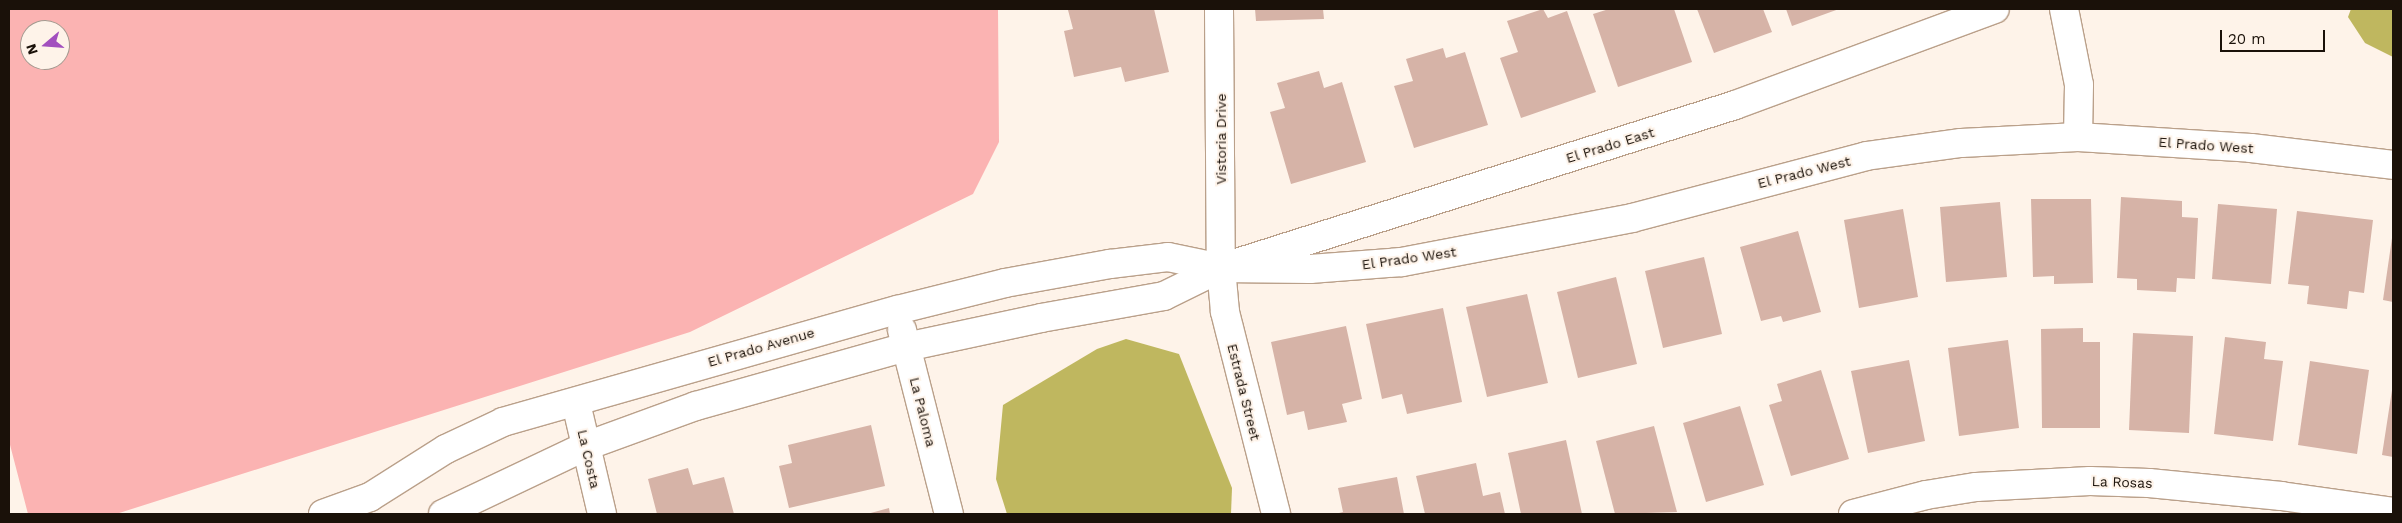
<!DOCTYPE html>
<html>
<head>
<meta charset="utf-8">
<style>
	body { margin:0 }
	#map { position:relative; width:2402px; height:523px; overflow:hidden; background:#fef3e9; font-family:"Work Sans",sans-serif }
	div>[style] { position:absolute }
	.green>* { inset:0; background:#fbb3b2 }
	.water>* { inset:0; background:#bfb75f }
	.building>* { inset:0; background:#d6b3a7 }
	.roads { filter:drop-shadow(1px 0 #baa08a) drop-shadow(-1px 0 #baa08a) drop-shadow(0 1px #baa08a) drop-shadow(0 -1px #baa08a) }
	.street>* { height:28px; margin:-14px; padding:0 14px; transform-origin:14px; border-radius:14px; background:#fff }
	span { translate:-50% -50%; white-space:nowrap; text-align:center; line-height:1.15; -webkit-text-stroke:4px #fef3e9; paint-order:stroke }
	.street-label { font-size:14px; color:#1a1109 }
	.frame { position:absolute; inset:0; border:10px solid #1a1109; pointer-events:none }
	.north { position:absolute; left:20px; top:20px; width:50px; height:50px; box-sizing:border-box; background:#fef3e9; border:1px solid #a3998f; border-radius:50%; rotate:252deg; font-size:14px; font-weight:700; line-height:20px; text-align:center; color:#1a1109 }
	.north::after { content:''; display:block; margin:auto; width:18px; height:22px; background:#a24fbe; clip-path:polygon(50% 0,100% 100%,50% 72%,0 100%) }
	.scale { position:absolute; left:2220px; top:30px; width:105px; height:22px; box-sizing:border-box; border:2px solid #1a1109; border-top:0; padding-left:6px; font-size:15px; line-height:18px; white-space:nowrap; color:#1a1109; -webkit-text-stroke:4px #fef3e9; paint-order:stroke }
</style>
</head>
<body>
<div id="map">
	<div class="green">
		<div style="clip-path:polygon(evenodd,9px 9px,998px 9px,999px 142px,973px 194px,690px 332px,116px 514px,28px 514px,9px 441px,9px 9px,30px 30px,60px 30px,60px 60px,30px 60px,30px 30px)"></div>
	</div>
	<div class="water">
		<div style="clip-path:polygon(2351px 9px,2393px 9px,2393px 57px,2365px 43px,2348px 17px)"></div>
		<div style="clip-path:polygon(1126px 339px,1179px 354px,1232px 488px,1231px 514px,1007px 514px,996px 479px,1003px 405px,1097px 349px)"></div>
	</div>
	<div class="building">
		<div style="clip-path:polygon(1075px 9px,1154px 9px,1169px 72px,1125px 82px,1121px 67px,1074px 77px,1064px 31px,1073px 29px,1068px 10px)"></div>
		<div style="clip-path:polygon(1255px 9px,1323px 9px,1324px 19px,1256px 21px)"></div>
		<div style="clip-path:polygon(1543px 9px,1548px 18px,1567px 11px,1596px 92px,1521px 118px,1500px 58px,1518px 52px,1507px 21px)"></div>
		<div style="clip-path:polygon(1609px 9px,1674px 9px,1692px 62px,1618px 87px,1593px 14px)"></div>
		<div style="clip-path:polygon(1697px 9px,1763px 9px,1772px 32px,1714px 53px)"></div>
		<div style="clip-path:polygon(1786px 9px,1839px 9px,1792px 26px)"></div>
		<div style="clip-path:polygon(1443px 48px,1446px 58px,1465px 52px,1488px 125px,1414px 148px,1394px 86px,1413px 81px,1406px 59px)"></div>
		<div style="clip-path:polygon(1319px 71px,1324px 88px,1342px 82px,1366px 162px,1291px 184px,1270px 112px,1285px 108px,1277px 83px)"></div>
		<div style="clip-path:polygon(2121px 197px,2182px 201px,2182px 217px,2198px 218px,2195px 279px,2177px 278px,2176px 292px,2137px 290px,2137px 279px,2117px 278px)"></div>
		<div style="clip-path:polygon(2031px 199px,2091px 199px,2093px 283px,2054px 284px,2054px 276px,2033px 277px)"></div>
		<div style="clip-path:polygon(2000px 202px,2007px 277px,1946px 282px,1940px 207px)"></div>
		<div style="clip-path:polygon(2218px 204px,2277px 209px,2271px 284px,2212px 279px)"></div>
		<div style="clip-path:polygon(1903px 209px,1918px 297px,1859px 308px,1844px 220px)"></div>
		<div style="clip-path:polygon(2297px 211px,2373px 220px,2364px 293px,2349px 291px,2347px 309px,2307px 304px,2309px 286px,2288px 284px)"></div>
		<div style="clip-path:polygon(1798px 231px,1821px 312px,1783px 322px,1781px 316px,1761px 321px,1740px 247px)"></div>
		<div style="clip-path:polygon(2392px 238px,2393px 238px,2393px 302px,2383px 300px)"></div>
		<div style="clip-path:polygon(1704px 257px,1722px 334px,1663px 348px,1645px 271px)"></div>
		<div style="clip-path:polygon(1616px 277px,1637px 364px,1578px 378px,1557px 292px)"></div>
		<div style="clip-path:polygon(1527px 294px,1548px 383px,1487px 397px,1466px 307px)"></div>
		<div style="clip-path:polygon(1443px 308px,1462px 402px,1407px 414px,1402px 394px,1382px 399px,1366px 324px)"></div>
		<div style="clip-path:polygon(1346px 326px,1362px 399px,1342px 404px,1347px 422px,1308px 430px,1304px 411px,1287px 415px,1271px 342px)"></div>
		<div style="clip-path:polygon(2083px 328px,2083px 342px,2100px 342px,2100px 428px,2042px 428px,2041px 329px)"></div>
		<div style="clip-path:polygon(2133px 333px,2193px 336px,2189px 433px,2129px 430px)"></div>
		<div style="clip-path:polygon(2225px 337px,2266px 342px,2264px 359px,2283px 361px,2273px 441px,2214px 434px)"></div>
		<div style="clip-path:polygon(2008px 340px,2019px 428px,1959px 436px,1948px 348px)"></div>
		<div style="clip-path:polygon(1909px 360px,1925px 441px,1868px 453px,1851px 371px)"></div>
		<div style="clip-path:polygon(2310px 361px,2369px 370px,2357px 454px,2298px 445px)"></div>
		<div style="clip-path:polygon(1821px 370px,1849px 459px,1791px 476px,1769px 405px,1782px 401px,1777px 384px)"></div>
		<div style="clip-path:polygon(2392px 390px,2393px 390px,2393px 457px,2382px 455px)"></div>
		<div style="clip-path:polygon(1740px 406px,1764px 485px,1706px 502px,1683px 423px)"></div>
		<div style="clip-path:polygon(871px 425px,885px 486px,789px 508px,779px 466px,792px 463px,788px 445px)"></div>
		<div style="clip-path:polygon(1654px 426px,1677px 512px,1615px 514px,1596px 441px)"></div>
		<div style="clip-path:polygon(1566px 440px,1582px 514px,1521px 514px,1508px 453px)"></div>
		<div style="clip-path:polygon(1476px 463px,1483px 496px,1500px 492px,1505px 514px,1425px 514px,1416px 476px)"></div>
		<div style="clip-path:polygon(688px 468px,693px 485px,724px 477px,734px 514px,657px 514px,648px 479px)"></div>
		<div style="clip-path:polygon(1397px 477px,1404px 514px,1335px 514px,1343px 512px,1338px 488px)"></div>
		<div style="clip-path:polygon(889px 508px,890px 514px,867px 514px)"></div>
	</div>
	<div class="roads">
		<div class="street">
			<div style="left:1219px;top:9px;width:259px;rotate:89.6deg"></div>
			<div style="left:1221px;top:268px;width:44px;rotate:84.8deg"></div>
			<div style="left:1225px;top:312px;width:208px;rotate:75.8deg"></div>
			<div style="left:2064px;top:9px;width:77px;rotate:78.8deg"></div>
			<div style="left:2079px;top:85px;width:52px;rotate:91.1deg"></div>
			<div style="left:902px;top:330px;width:190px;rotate:75.7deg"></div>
			<div style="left:576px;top:403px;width:114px;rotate:76.8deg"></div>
			<div style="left:323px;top:514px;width:50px;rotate:-19.9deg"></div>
			<div style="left:370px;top:497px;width:90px;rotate:-32.3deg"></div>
			<div style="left:446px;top:449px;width:63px;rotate:-25.3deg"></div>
			<div style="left:503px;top:422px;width:410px;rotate:-15.9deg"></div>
			<div style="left:897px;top:310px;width:111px;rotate:-14deg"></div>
			<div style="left:1005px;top:283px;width:107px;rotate:-10.3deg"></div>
			<div style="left:1110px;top:264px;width:58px;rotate:-6.9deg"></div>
			<div style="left:1168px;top:257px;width:54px;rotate:11.7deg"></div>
			<div style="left:1221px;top:268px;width:89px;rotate:0.6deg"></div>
			<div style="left:1310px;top:269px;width:92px;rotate:-4.4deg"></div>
			<div style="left:1402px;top:262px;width:234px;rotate:-10.8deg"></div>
			<div style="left:1632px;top:218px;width:242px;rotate:-14.8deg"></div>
			<div style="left:1866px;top:156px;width:96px;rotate:-7.8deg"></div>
			<div style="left:1961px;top:143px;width:117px;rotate:-2.9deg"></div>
			<div style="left:2078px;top:137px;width:173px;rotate:3.6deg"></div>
			<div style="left:2251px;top:148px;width:143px;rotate:6.8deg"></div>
			<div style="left:443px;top:514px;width:158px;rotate:-25.4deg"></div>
			<div style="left:586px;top:446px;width:117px;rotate:-20deg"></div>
			<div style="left:696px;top:406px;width:218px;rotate:-15.7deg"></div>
			<div style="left:906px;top:347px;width:138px;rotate:-12.1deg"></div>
			<div style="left:1041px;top:318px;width:125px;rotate:-10.1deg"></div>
			<div style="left:1164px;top:296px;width:64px;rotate:-26.2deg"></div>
			<div style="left:1221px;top:268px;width:539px;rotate:-17.59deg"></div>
			<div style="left:1735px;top:105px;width:277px;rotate:-20.3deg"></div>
			<div style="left:1853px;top:514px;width:75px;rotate:-14.6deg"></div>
			<div style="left:1926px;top:495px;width:51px;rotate:-9.1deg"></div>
			<div style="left:1976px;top:487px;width:114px;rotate:-3deg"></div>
			<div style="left:2090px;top:481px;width:59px;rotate:1.9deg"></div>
			<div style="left:2149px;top:483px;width:133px;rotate:5.6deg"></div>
			<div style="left:2281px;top:496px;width:113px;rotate:8.1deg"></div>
		</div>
	</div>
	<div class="street-label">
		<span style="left:1221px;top:139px;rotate:-90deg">Vistoria Drive</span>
		<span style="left:1610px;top:145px;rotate:-17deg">El Prado East</span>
		<span style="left:2206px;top:145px;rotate:4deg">El Prado West</span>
		<span style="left:1804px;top:172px;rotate:-14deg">El Prado West</span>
		<span style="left:1409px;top:258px;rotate:-8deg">El Prado West</span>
		<span style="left:761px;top:347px;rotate:-16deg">El Prado Avenue</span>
		<span style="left:1244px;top:392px;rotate:76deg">Estrada Street</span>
		<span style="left:923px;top:412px;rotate:76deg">La Paloma</span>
		<span style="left:589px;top:459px;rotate:77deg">La Costa</span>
		<span style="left:2122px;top:482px;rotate:2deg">La Rosas</span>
	</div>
	<div class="frame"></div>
	<div class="north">N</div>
	<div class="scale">20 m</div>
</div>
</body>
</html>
